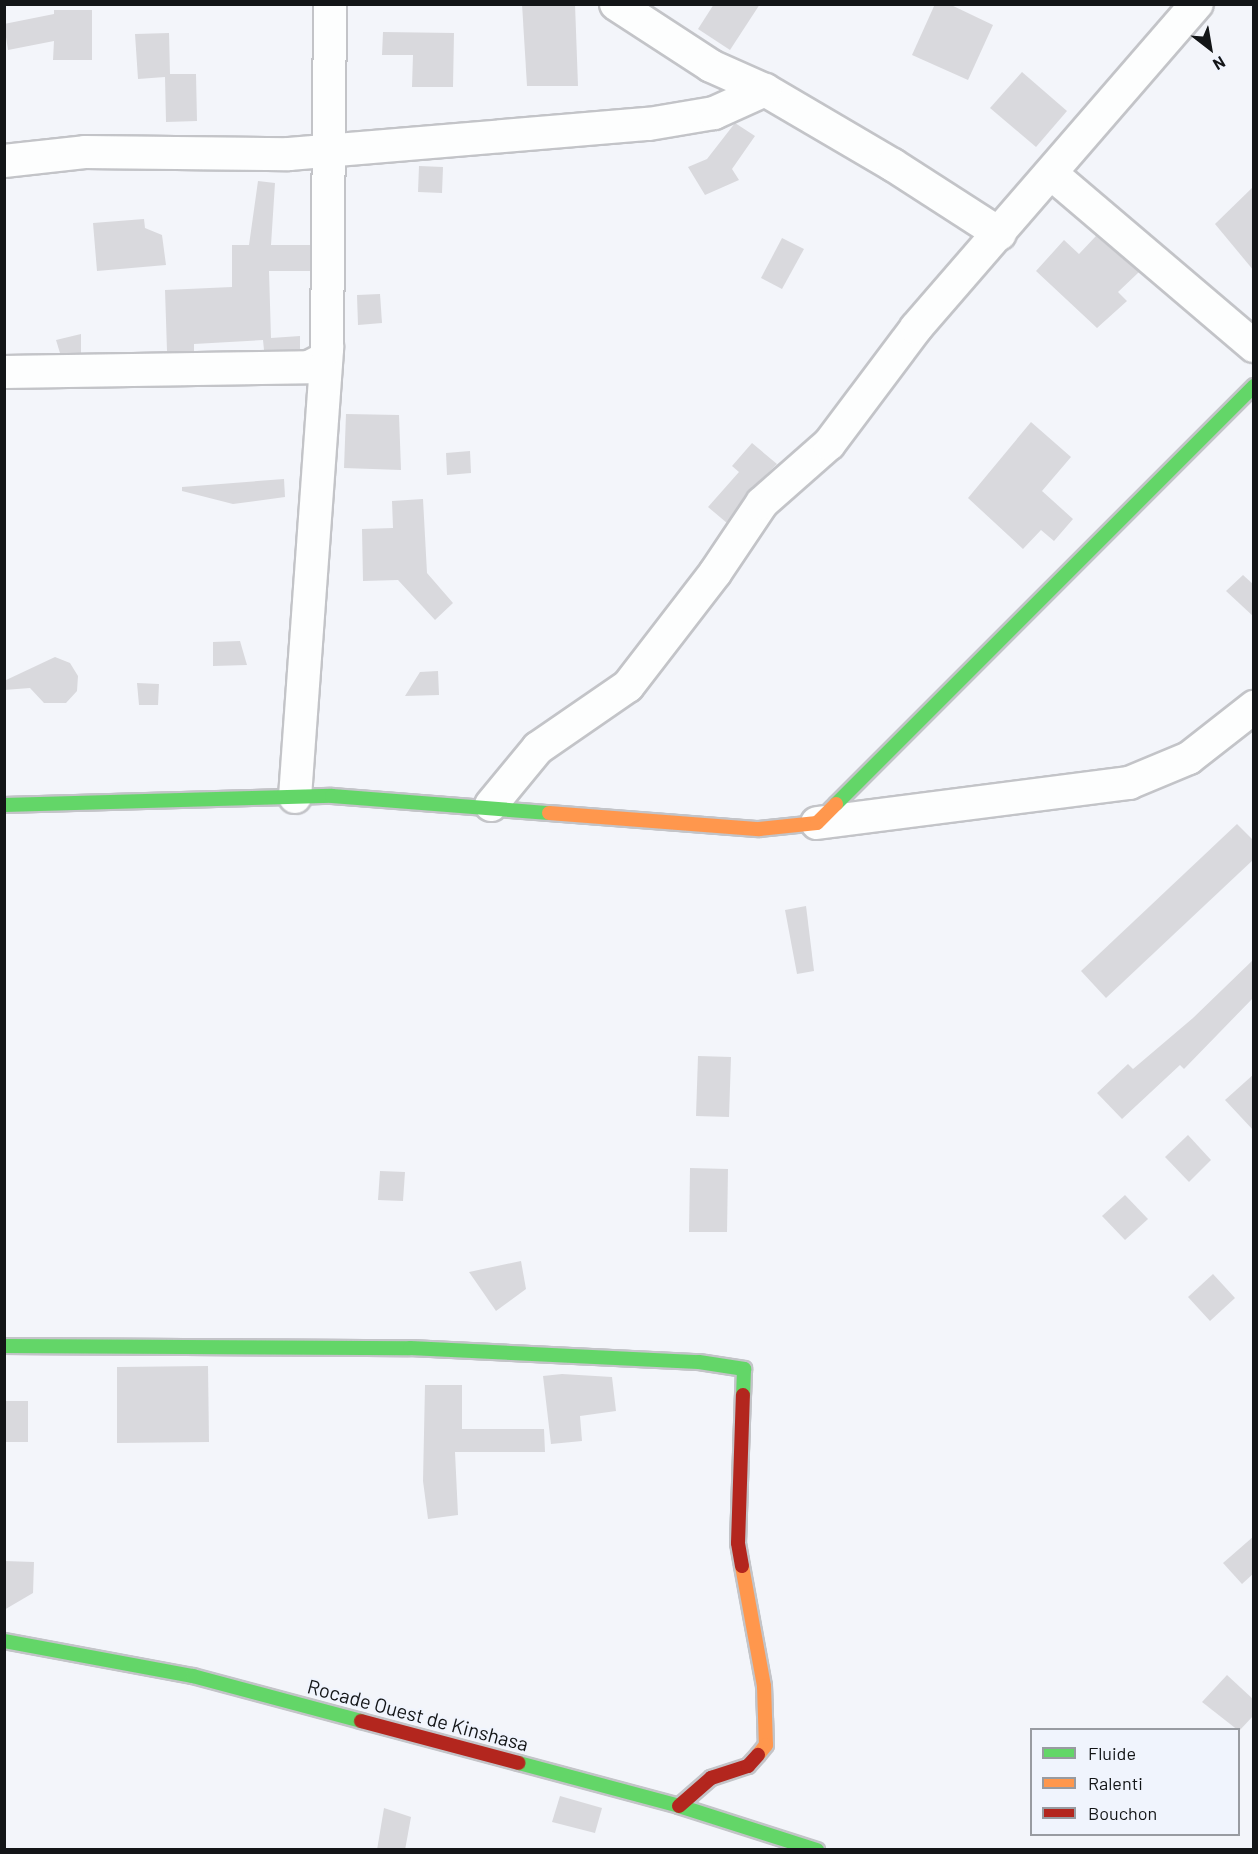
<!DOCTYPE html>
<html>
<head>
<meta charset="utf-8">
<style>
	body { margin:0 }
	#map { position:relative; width:1258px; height:1854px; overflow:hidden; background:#f3f5fa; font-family:Barlow,sans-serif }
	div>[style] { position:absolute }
	.building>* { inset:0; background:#d9d9dd }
	.roads { filter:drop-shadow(2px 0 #c3c4c8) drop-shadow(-2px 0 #c3c4c8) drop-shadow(0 2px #c3c4c8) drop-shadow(0 -2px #c3c4c8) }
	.street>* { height:32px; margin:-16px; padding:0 16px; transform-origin:16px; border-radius:16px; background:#fdfefe }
	.fast>* { height:14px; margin:-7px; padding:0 7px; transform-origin:7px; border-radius:7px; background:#63d668 }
	.slow>* { height:14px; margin:-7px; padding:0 7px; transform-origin:7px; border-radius:7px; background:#ff974d }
	.jam>* { height:14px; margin:-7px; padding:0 7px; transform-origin:7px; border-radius:7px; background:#b3261e }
	span { translate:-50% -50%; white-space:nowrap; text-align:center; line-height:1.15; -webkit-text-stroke:4.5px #f0f4fd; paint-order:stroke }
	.street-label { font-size:20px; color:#131517 }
	.frame { position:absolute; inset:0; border:6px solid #131517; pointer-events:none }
	.legend { position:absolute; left:1030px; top:1728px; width:210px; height:108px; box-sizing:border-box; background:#f0f4fd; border:2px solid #989ba1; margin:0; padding:8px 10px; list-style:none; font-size:18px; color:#131517 }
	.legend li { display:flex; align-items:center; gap:12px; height:30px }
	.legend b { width:30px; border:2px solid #989ba1 }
	.north { position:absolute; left:1180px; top:18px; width:60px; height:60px; -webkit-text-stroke:4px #f0f4fd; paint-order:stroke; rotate:149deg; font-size:16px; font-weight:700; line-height:24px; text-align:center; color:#131517 }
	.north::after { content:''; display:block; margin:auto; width:21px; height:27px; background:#131517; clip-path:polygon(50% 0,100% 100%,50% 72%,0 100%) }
</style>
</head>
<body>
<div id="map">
	<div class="building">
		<div style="clip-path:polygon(522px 4px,575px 4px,578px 86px,527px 86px)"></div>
		<div style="clip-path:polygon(714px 4px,760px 4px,730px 50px,698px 29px)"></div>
		<div style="clip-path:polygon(935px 4px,949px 4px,993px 25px,968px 80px,912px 55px)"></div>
		<div style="clip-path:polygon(54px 10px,92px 10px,92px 60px,53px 60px,54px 41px,8px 50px,4px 24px,54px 14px)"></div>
		<div style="clip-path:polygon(383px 32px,454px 33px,453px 87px,412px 87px,413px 55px,382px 55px)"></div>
		<div style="clip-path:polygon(169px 33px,170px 74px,196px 74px,197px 121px,166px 122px,165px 77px,138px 79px,135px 34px)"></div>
		<div style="clip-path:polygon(1022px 72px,1067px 111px,1036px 147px,990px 108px)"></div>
		<div style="clip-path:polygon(735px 123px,755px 136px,732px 169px,739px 180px,705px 195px,688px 167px,707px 159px)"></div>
		<div style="clip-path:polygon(419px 166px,443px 167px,442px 193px,418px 192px)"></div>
		<div style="clip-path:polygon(258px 181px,275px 183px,271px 245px,310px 245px,310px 271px,269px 271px,271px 338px,300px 336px,300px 349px,264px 350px,263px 340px,194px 344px,194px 351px,167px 351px,165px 290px,232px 287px,232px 245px,249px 245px)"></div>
		<div style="clip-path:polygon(1254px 186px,1254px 271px,1215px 224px)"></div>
		<div style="clip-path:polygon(144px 219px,145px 228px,162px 235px,166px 265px,97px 271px,93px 223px)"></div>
		<div style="clip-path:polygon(1096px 236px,1139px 272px,1118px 292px,1127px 301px,1097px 328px,1036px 271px,1064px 240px,1079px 254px)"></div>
		<div style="clip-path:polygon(782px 238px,804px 249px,782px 289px,761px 278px)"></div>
		<div style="clip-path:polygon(380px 294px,382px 323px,358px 325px,357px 295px)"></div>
		<div style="clip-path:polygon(81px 334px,81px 353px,60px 353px,56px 340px)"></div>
		<div style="clip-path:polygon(346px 414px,399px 415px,401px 470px,344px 468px)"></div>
		<div style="clip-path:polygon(1031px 422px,1071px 457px,1042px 491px,1073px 519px,1054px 541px,1041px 530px,1023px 549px,968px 498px)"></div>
		<div style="clip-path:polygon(752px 443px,777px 464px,747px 493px,727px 523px,708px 507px,739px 472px,732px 466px)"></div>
		<div style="clip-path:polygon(470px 451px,471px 473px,447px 475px,446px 453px)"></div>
		<div style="clip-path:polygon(284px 479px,285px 497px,233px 504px,182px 491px,182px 487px)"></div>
		<div style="clip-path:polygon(423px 499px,427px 573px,453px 603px,435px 620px,398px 580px,363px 581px,362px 529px,393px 528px,392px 501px)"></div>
		<div style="clip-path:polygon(1243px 575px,1254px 585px,1254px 617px,1226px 591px)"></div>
		<div style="clip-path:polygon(240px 641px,247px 665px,213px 666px,213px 642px)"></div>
		<div style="clip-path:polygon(55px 657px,70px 663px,78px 676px,77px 691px,66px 703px,44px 703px,30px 688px,4px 690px,4px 681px)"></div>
		<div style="clip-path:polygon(438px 671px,439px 695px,405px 696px,420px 672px)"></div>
		<div style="clip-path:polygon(137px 683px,159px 684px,158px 705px,139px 705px)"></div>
		<div style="clip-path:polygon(1237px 824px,1254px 841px,1254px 859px,1106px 998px,1081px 971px)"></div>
		<div style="clip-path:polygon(806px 906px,814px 971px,797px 974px,785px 910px)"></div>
		<div style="clip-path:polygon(1254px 959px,1254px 997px,1184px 1069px,1180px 1065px,1122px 1119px,1097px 1093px,1128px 1064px,1133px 1069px,1193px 1018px)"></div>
		<div style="clip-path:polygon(698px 1056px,731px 1057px,729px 1117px,696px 1116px)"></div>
		<div style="clip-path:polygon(1254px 1074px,1254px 1131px,1225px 1100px)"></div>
		<div style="clip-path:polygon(1188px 1135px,1211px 1160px,1189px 1182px,1165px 1157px)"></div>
		<div style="clip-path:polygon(690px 1168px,728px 1169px,727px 1232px,689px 1232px)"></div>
		<div style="clip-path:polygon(380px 1171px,405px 1172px,403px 1201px,378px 1200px)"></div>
		<div style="clip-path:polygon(1125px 1195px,1148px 1219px,1125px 1240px,1102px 1216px)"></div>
		<div style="clip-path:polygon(521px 1261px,526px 1289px,496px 1311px,469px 1272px)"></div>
		<div style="clip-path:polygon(1213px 1274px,1235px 1298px,1210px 1321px,1188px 1297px)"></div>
		<div style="clip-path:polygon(208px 1366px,209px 1442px,117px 1443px,117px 1367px)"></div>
		<div style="clip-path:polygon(562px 1374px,612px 1377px,616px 1411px,580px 1416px,582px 1441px,551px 1444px,543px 1376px)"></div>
		<div style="clip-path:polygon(425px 1385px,462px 1385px,462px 1429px,544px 1429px,545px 1452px,455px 1452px,458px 1515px,428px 1519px,423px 1481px)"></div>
		<div style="clip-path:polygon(4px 1401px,28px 1401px,28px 1442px,4px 1442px)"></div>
		<div style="clip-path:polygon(1254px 1536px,1254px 1573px,1242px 1584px,1223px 1563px)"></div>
		<div style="clip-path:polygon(4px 1561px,34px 1562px,33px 1593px,4px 1610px)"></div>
		<div style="clip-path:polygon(1227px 1675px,1254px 1700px,1254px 1715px,1239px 1731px,1202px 1702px)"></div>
		<div style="clip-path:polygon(560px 1796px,602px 1808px,595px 1833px,552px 1822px)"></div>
		<div style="clip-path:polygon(384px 1808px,411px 1817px,405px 1850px,377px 1850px)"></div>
	</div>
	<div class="roads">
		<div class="street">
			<div style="left:616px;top:4px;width:113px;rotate:33.1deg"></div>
			<div style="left:711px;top:66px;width:59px;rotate:24deg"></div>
			<div style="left:765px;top:90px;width:148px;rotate:30.4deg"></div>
			<div style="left:893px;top:165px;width:127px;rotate:32.8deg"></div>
			<div style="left:4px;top:161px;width:81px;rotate:-6.3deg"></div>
			<div style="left:85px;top:152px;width:204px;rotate:0.6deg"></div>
			<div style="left:289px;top:154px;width:361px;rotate:-4.8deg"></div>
			<div style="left:649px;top:124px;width:66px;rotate:-9.6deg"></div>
			<div style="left:714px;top:113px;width:56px;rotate:-24.3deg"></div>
			<div style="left:1053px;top:175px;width:264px;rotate:40.4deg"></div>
			<div style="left:4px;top:372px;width:305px;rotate:-0.9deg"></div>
			<div style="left:309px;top:367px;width:18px;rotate:-27deg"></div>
			<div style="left:295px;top:797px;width:450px;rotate:-85.9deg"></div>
			<div style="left:327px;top:348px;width:344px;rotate:-89.5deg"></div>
			<div style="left:491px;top:805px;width:74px;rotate:-50.5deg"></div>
			<div style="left:538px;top:748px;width:109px;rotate:-34.6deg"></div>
			<div style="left:628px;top:686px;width:143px;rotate:-52.4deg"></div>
			<div style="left:715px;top:573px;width:84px;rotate:-56.1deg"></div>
			<div style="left:762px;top:503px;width:89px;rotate:-41.4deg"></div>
			<div style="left:829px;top:444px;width:145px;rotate:-53.1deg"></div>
			<div style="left:916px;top:328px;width:429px;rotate:-49.1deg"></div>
			<div style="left:817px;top:823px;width:315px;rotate:-7.3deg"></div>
			<div style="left:1129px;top:783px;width:65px;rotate:-22.6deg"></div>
			<div style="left:1189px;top:758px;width:83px;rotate:-38.1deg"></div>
		</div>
		<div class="fast">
			<div style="left:836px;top:804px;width:591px;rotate:-45deg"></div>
			<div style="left:4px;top:805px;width:328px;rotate:-1.6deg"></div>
			<div style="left:332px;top:796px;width:218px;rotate:4.5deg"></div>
			<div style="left:4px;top:1346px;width:406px;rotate:0.3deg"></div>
			<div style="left:410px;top:1348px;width:289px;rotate:2.8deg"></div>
			<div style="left:699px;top:1362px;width:46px;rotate:8.8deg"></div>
			<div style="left:744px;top:1369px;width:26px;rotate:92deg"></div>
			<div style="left:4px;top:1641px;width:192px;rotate:10.5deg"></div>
			<div style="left:193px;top:1676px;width:174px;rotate:15deg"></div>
			<div style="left:519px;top:1763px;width:166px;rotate:15deg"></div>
			<div style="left:679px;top:1806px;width:145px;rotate:17.7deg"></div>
		</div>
		<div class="slow">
			<div style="left:549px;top:813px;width:211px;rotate:4.4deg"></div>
			<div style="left:759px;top:829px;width:58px;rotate:-5.9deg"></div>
			<div style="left:817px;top:823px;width:27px;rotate:-45deg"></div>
			<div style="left:742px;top:1566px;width:122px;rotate:79.6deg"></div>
			<div style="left:764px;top:1686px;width:59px;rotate:88.1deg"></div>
			<div style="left:766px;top:1745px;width:13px;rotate:129deg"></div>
		</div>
		<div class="jam">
			<div style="left:742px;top:1566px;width:23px;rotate:-100deg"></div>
			<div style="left:738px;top:1543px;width:148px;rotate:-88.1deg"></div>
			<div style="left:361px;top:1721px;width:163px;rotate:14.9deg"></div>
			<div style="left:679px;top:1806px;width:43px;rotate:-41.2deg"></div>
			<div style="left:711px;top:1778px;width:39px;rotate:-18deg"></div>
			<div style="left:748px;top:1766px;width:15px;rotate:-48deg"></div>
		</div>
	</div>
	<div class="street-label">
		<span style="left:418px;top:1715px;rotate:15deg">Rocade Ouest de Kinshasa</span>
	</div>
	<div class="frame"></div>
	<ul class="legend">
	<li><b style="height:8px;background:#63d668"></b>Fluide</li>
	<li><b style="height:8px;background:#ff974d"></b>Ralenti</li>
	<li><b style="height:8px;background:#b3261e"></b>Bouchon</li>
	</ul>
	<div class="north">N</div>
</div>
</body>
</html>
